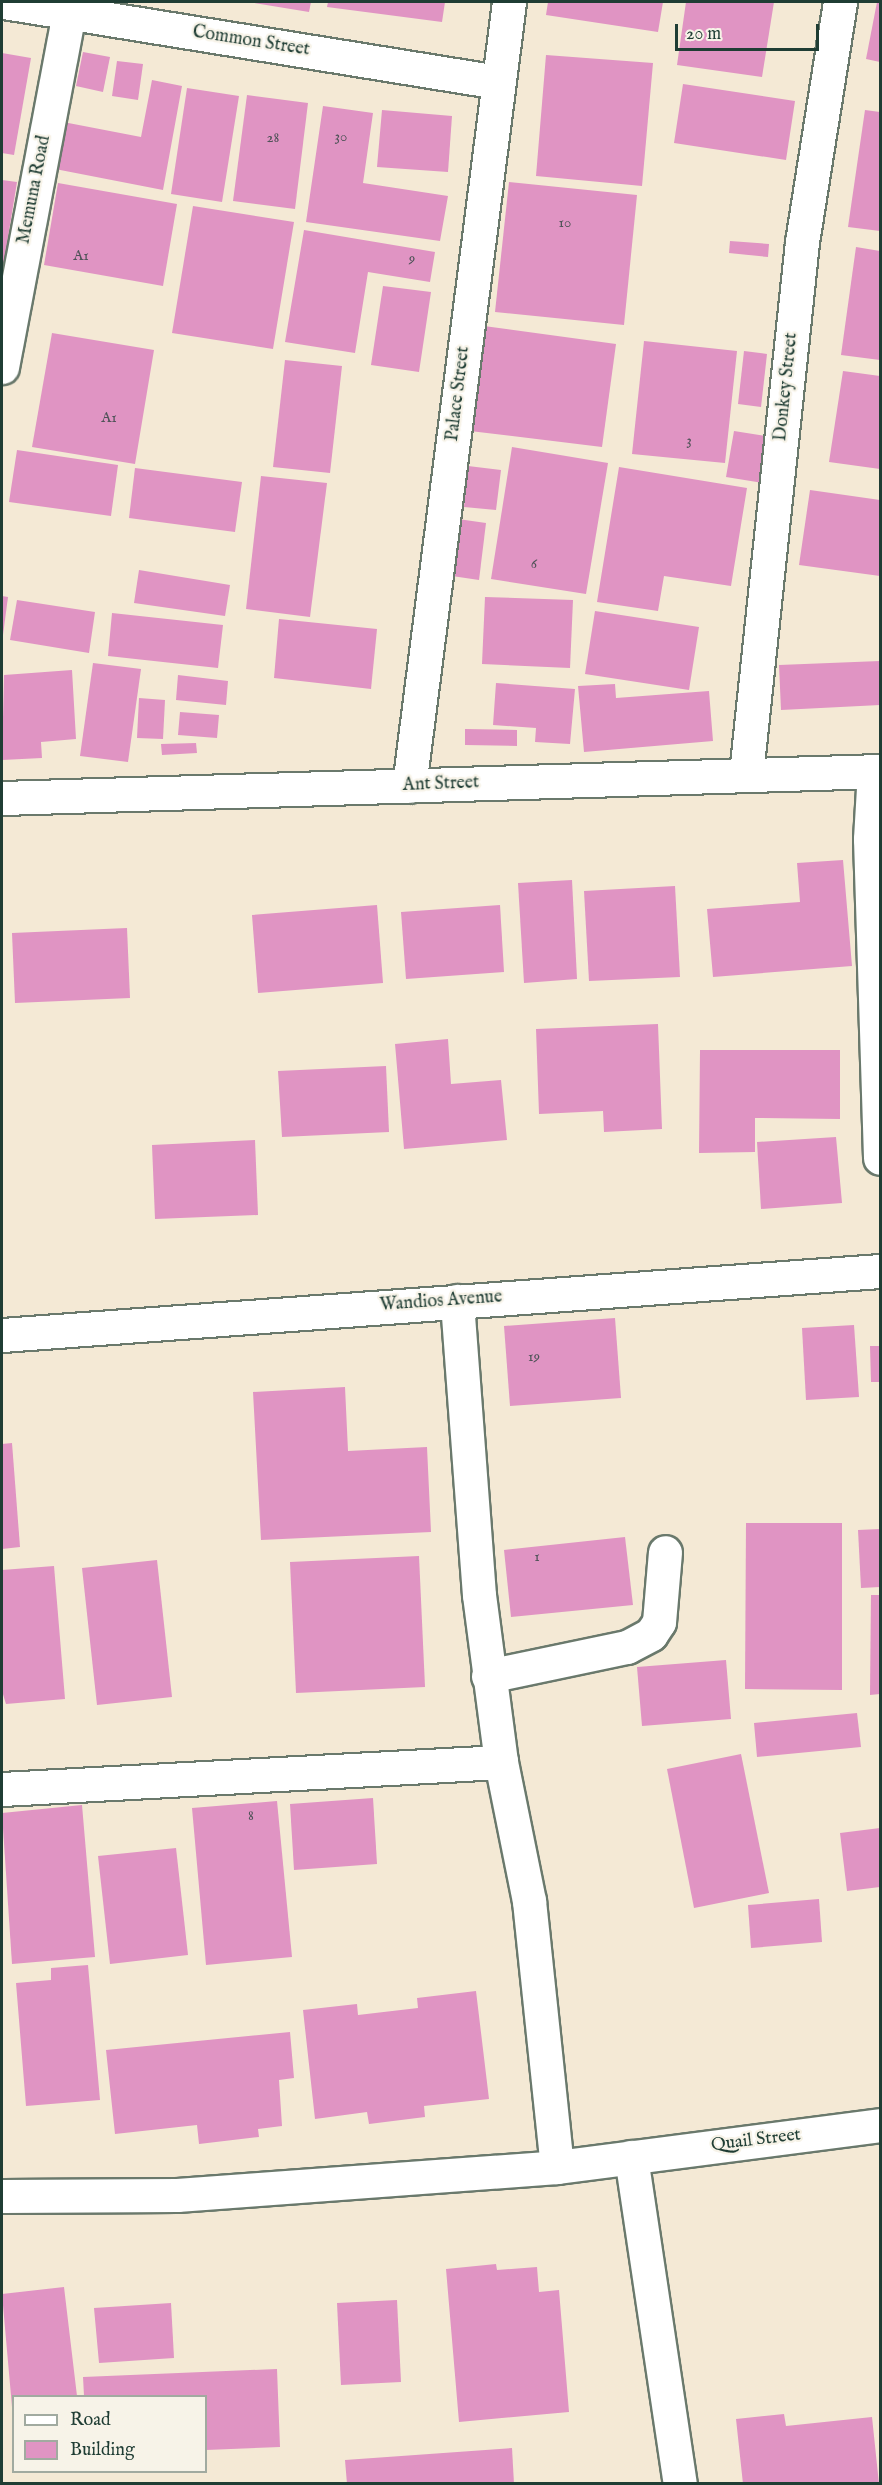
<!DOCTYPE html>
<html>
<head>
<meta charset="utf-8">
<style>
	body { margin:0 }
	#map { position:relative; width:882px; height:2485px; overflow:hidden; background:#f4e9d5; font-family:"IM FELL English",serif }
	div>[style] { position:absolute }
	.building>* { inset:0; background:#e094c3 }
	.roads { filter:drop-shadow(2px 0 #6a796c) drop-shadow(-2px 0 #6a796c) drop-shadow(0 2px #6a796c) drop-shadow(0 -2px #6a796c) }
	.minor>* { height:33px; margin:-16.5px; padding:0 16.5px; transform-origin:16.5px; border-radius:16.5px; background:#fff }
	span { translate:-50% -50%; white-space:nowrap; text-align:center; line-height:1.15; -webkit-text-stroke:4.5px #f7f3e8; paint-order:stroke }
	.number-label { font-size:15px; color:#4f5358 }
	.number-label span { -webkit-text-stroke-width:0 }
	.street-label { font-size:18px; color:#1f3d34 }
	.frame { position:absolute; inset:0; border:3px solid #1f3d34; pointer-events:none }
	.legend { position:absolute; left:12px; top:2395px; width:195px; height:78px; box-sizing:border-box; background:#f7f3e8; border:2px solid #a1aaa0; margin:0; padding:8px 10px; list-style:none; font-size:18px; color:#1f3d34 }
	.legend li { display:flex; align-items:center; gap:12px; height:30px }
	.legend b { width:30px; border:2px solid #a1aaa0 }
	.scale { position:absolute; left:675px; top:24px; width:144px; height:27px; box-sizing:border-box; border:3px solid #1f3d34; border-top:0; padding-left:8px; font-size:18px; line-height:21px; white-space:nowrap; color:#1f3d34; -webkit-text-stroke:4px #f7f3e8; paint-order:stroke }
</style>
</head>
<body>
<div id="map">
	<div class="building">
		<div style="clip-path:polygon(248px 2px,311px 2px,309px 12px)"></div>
		<div style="clip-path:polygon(328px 2px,445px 2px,442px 22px,327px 7px)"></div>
		<div style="clip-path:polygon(548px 2px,663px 2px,658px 32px,546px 15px)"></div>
		<div style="clip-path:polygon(686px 2px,774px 2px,762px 77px,677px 65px)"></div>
		<div style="clip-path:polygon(877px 2px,880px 2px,880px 62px,866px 59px)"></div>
		<div style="clip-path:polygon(83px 52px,110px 57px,103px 92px,76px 86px)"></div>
		<div style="clip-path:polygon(2px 53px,31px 58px,14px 155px,2px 153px)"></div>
		<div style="clip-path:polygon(546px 55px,653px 63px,642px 186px,536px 176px)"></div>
		<div style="clip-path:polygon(117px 61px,143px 64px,138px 100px,112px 96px)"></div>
		<div style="clip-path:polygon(152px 80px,182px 86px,163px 190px,50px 168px,58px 121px,141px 137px)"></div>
		<div style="clip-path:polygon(683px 84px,795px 101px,786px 160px,674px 143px)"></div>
		<div style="clip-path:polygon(187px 88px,239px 96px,222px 202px,171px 194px)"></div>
		<div style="clip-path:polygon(247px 95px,308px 103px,295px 209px,233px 201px)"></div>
		<div style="clip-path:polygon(323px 106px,373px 113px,363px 183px,448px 196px,440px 241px,306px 222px)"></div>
		<div style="clip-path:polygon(382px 110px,452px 116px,448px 172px,377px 167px)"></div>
		<div style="clip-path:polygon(865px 110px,880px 112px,880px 231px,848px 227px)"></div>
		<div style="clip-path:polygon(2px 180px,17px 182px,3px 268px,2px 268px)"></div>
		<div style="clip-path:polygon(509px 182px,637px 195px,624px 325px,495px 312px)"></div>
		<div style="clip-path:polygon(58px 183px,177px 204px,163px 286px,44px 265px)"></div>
		<div style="clip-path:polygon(193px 206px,294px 222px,273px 349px,172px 333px)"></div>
		<div style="clip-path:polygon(304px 230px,435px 252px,430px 282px,368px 272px,355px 353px,285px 342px)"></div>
		<div style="clip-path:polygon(730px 241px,769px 244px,768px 257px,729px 253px)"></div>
		<div style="clip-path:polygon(856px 247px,880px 251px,880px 360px,841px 355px)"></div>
		<div style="clip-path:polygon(383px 286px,431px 292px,419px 372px,371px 365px)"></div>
		<div style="clip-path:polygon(484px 326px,616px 344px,602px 447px,470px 431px)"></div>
		<div style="clip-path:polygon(52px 333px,154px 350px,135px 464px,32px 447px)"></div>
		<div style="clip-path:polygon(644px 341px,737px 351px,725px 463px,632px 454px)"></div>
		<div style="clip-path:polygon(744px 351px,767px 354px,761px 407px,738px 404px)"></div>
		<div style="clip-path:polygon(285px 360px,342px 366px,330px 473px,273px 467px)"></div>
		<div style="clip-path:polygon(843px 371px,880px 376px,880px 469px,829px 462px)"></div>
		<div style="clip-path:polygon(734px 431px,771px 437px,763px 483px,726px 477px)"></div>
		<div style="clip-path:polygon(512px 447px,608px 463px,586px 594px,491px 579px)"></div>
		<div style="clip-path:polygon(17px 450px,118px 465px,111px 516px,9px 502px)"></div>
		<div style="clip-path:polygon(468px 466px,501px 470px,496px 510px,464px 507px)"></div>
		<div style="clip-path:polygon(619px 467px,747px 488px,731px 586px,664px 576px,658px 611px,597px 602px)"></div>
		<div style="clip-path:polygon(135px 468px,242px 482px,235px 532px,129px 518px)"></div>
		<div style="clip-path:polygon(261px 476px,327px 483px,310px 617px,246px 609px)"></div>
		<div style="clip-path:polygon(810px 490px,880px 500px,880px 576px,799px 565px)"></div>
		<div style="clip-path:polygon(458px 519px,486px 523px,479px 580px,452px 576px)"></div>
		<div style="clip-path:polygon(139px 570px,230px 585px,225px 616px,134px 603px)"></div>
		<div style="clip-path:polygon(2px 596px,8px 597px,3px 635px,2px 635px)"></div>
		<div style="clip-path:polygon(485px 597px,573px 600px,570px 668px,482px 664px)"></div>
		<div style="clip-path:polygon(17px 600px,95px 612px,89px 653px,10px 640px)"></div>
		<div style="clip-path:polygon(595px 611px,699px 627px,689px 690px,585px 674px)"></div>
		<div style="clip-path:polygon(112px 613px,223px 625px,218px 668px,108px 656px)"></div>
		<div style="clip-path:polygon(279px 619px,377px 629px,371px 689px,274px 678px)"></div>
		<div style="clip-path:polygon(880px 661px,880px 705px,781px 710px,779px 665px)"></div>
		<div style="clip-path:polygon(93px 663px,141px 669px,128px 762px,80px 756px)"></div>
		<div style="clip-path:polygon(72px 670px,76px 739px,41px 742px,42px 758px,2px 760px,4px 675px)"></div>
		<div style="clip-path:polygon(178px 675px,228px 681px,226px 705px,176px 700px)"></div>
		<div style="clip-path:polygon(496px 683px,575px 689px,570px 744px,535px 742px,536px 728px,493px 725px)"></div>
		<div style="clip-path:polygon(615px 684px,616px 698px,709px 691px,713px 741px,584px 752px,578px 686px)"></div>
		<div style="clip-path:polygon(139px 698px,165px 700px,163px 739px,137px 738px)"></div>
		<div style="clip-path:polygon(180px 712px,219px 715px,217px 738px,178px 735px)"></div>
		<div style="clip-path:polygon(465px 729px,517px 730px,517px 746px,465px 745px)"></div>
		<div style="clip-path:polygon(196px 743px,197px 753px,162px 755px,161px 744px)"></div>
		<div style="clip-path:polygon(843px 860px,852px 966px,713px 977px,707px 909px,800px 902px,797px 863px)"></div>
		<div style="clip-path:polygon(572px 880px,577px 979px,524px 983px,518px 883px)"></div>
		<div style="clip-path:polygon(675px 886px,680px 977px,589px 981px,584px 891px)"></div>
		<div style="clip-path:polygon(377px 905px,383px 983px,258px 993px,252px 915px)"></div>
		<div style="clip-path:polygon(500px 905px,504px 972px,406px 979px,401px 912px)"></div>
		<div style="clip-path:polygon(127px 928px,130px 998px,15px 1003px,12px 933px)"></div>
		<div style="clip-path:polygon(658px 1024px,662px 1129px,604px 1132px,603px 1111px,539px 1114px,536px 1029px)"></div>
		<div style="clip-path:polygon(448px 1039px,451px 1084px,501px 1080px,507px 1140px,404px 1149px,395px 1044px)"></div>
		<div style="clip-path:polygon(700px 1050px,840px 1050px,840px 1119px,755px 1118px,755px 1152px,699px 1153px)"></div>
		<div style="clip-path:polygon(386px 1066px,389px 1132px,282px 1137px,278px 1071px)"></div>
		<div style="clip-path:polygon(836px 1137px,842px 1203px,761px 1209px,757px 1142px)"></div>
		<div style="clip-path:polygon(255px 1140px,258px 1215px,155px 1219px,152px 1145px)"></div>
		<div style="clip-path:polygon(615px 1318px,621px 1398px,510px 1406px,504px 1326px)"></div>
		<div style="clip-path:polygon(854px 1325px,859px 1397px,806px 1400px,802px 1328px)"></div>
		<div style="clip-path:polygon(870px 1346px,880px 1346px,880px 1382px,871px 1382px)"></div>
		<div style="clip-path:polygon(345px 1387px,348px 1451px,427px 1447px,431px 1532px,261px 1540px,253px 1392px)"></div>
		<div style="clip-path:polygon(12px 1443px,20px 1547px,2px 1549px,2px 1444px)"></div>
		<div style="clip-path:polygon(746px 1523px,842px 1523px,842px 1690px,745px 1689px)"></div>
		<div style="clip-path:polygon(880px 1529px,880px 1587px,861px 1588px,858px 1530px)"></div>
		<div style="clip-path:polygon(625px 1537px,633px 1605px,511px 1617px,504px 1550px)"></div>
		<div style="clip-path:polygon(419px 1556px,425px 1687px,296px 1693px,290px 1562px)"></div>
		<div style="clip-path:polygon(157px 1560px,172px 1697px,97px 1705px,82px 1568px)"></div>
		<div style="clip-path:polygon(54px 1566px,65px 1699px,6px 1704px,2px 1691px,2px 1570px)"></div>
		<div style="clip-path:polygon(871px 1595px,880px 1595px,880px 1694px,870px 1695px)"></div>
		<div style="clip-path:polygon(726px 1660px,731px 1719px,642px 1726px,637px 1667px)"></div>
		<div style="clip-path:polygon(857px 1713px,861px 1747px,757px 1757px,754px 1723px)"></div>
		<div style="clip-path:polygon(741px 1754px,769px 1893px,694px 1908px,667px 1769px)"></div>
		<div style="clip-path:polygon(373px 1798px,377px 1864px,294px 1870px,290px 1804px)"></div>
		<div style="clip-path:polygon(277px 1801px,292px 1957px,206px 1965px,192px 1808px)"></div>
		<div style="clip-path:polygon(82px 1805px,95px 1957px,12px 1964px,2px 1813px)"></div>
		<div style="clip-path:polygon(880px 1828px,880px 1887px,847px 1891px,840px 1833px)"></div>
		<div style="clip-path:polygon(176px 1848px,188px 1955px,110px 1964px,98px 1856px)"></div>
		<div style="clip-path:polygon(819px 1899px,822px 1942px,751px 1948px,748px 1905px)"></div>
		<div style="clip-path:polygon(88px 1965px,100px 2100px,26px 2106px,16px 1983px,51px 1980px,51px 1968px)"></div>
		<div style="clip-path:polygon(476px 1991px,489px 2099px,424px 2106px,425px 2117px,369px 2124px,367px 2112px,315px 2119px,303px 2010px,357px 2004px,358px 2015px,418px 2008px,417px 1998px)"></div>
		<div style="clip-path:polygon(290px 2032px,294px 2078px,279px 2080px,282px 2126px,258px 2129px,259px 2137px,199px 2144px,197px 2125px,115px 2134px,106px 2050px)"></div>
		<div style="clip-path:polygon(496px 2264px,497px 2270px,537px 2267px,539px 2292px,559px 2290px,569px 2412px,459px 2422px,446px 2269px)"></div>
		<div style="clip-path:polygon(64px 2287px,77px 2396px,14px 2396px,12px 2407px,2px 2294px)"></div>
		<div style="clip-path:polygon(397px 2300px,401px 2382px,341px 2385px,337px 2303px)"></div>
		<div style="clip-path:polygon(171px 2303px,174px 2358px,99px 2363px,94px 2308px)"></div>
		<div style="clip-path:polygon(277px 2369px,280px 2447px,206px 2450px,206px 2396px,84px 2396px,83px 2377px)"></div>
		<div style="clip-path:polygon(784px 2414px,786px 2426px,872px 2417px,879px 2484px,743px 2484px,736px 2419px)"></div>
		<div style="clip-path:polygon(512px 2448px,514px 2484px,347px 2484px,345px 2460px)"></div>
	</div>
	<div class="roads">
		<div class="minor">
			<div style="left:4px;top:2px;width:500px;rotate:9.2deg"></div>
			<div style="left:2px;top:367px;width:361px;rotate:-79.3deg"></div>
			<div style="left:874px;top:771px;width:68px;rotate:93.4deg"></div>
			<div style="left:870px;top:839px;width:319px;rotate:88.2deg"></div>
			<div style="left:746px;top:774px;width:535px;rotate:-83.99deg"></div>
			<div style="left:802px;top:242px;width:243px;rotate:-81deg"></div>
			<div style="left:409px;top:786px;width:790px;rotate:-82.73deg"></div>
			<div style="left:2px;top:798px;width:878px;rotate:-1.76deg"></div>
			<div style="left:2px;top:1335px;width:880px;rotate:-4.17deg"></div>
			<div style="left:488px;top:1676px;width:142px;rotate:-11.8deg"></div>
			<div style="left:627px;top:1647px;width:27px;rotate:-28deg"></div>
			<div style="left:651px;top:1634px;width:14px;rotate:-56deg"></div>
			<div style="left:659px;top:1622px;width:70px;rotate:-85.1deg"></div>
			<div style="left:501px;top:1762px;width:142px;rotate:78.6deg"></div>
			<div style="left:529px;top:1901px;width:267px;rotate:84deg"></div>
			<div style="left:2px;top:1789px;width:500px;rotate:-3.1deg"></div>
			<div style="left:501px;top:1762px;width:168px;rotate:-97.5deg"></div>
			<div style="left:479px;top:1595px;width:295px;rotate:-94.3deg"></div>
			<div style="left:631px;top:2157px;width:331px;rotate:81.5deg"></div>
			<div style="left:2px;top:2196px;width:175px;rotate:-0.3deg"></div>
			<div style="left:177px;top:2195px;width:381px;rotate:-4.2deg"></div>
			<div style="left:557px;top:2167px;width:326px;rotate:-7.4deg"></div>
		</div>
	</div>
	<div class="number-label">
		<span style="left:341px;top:137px">30</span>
		<span style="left:273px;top:138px">28</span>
		<span style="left:565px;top:223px">10</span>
		<span style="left:81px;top:256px">A1</span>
		<span style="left:412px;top:259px">9</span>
		<span style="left:109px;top:418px">A1</span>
		<span style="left:689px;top:441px">3</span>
		<span style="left:534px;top:564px">6</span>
		<span style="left:534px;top:1357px">19</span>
		<span style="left:537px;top:1557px">1</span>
		<span style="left:251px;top:1816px">8</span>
	</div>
	<div class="street-label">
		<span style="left:251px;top:42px;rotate:9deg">Common Street</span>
		<span style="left:35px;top:190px;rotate:-79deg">Memuna Road</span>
		<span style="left:787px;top:387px;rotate:-84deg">Donkey Street</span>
		<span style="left:459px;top:394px;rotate:-83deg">Palace Street</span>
		<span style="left:441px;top:785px;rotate:-2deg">Ant Street</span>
		<span style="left:441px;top:1302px;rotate:-4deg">Wandios Avenue</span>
		<span style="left:756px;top:2141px;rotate:-7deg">Quail Street</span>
	</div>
	<div class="frame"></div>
	<ul class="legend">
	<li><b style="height:8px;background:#fff"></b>Road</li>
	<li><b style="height:16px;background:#e094c3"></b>Building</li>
	</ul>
	<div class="scale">20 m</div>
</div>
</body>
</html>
